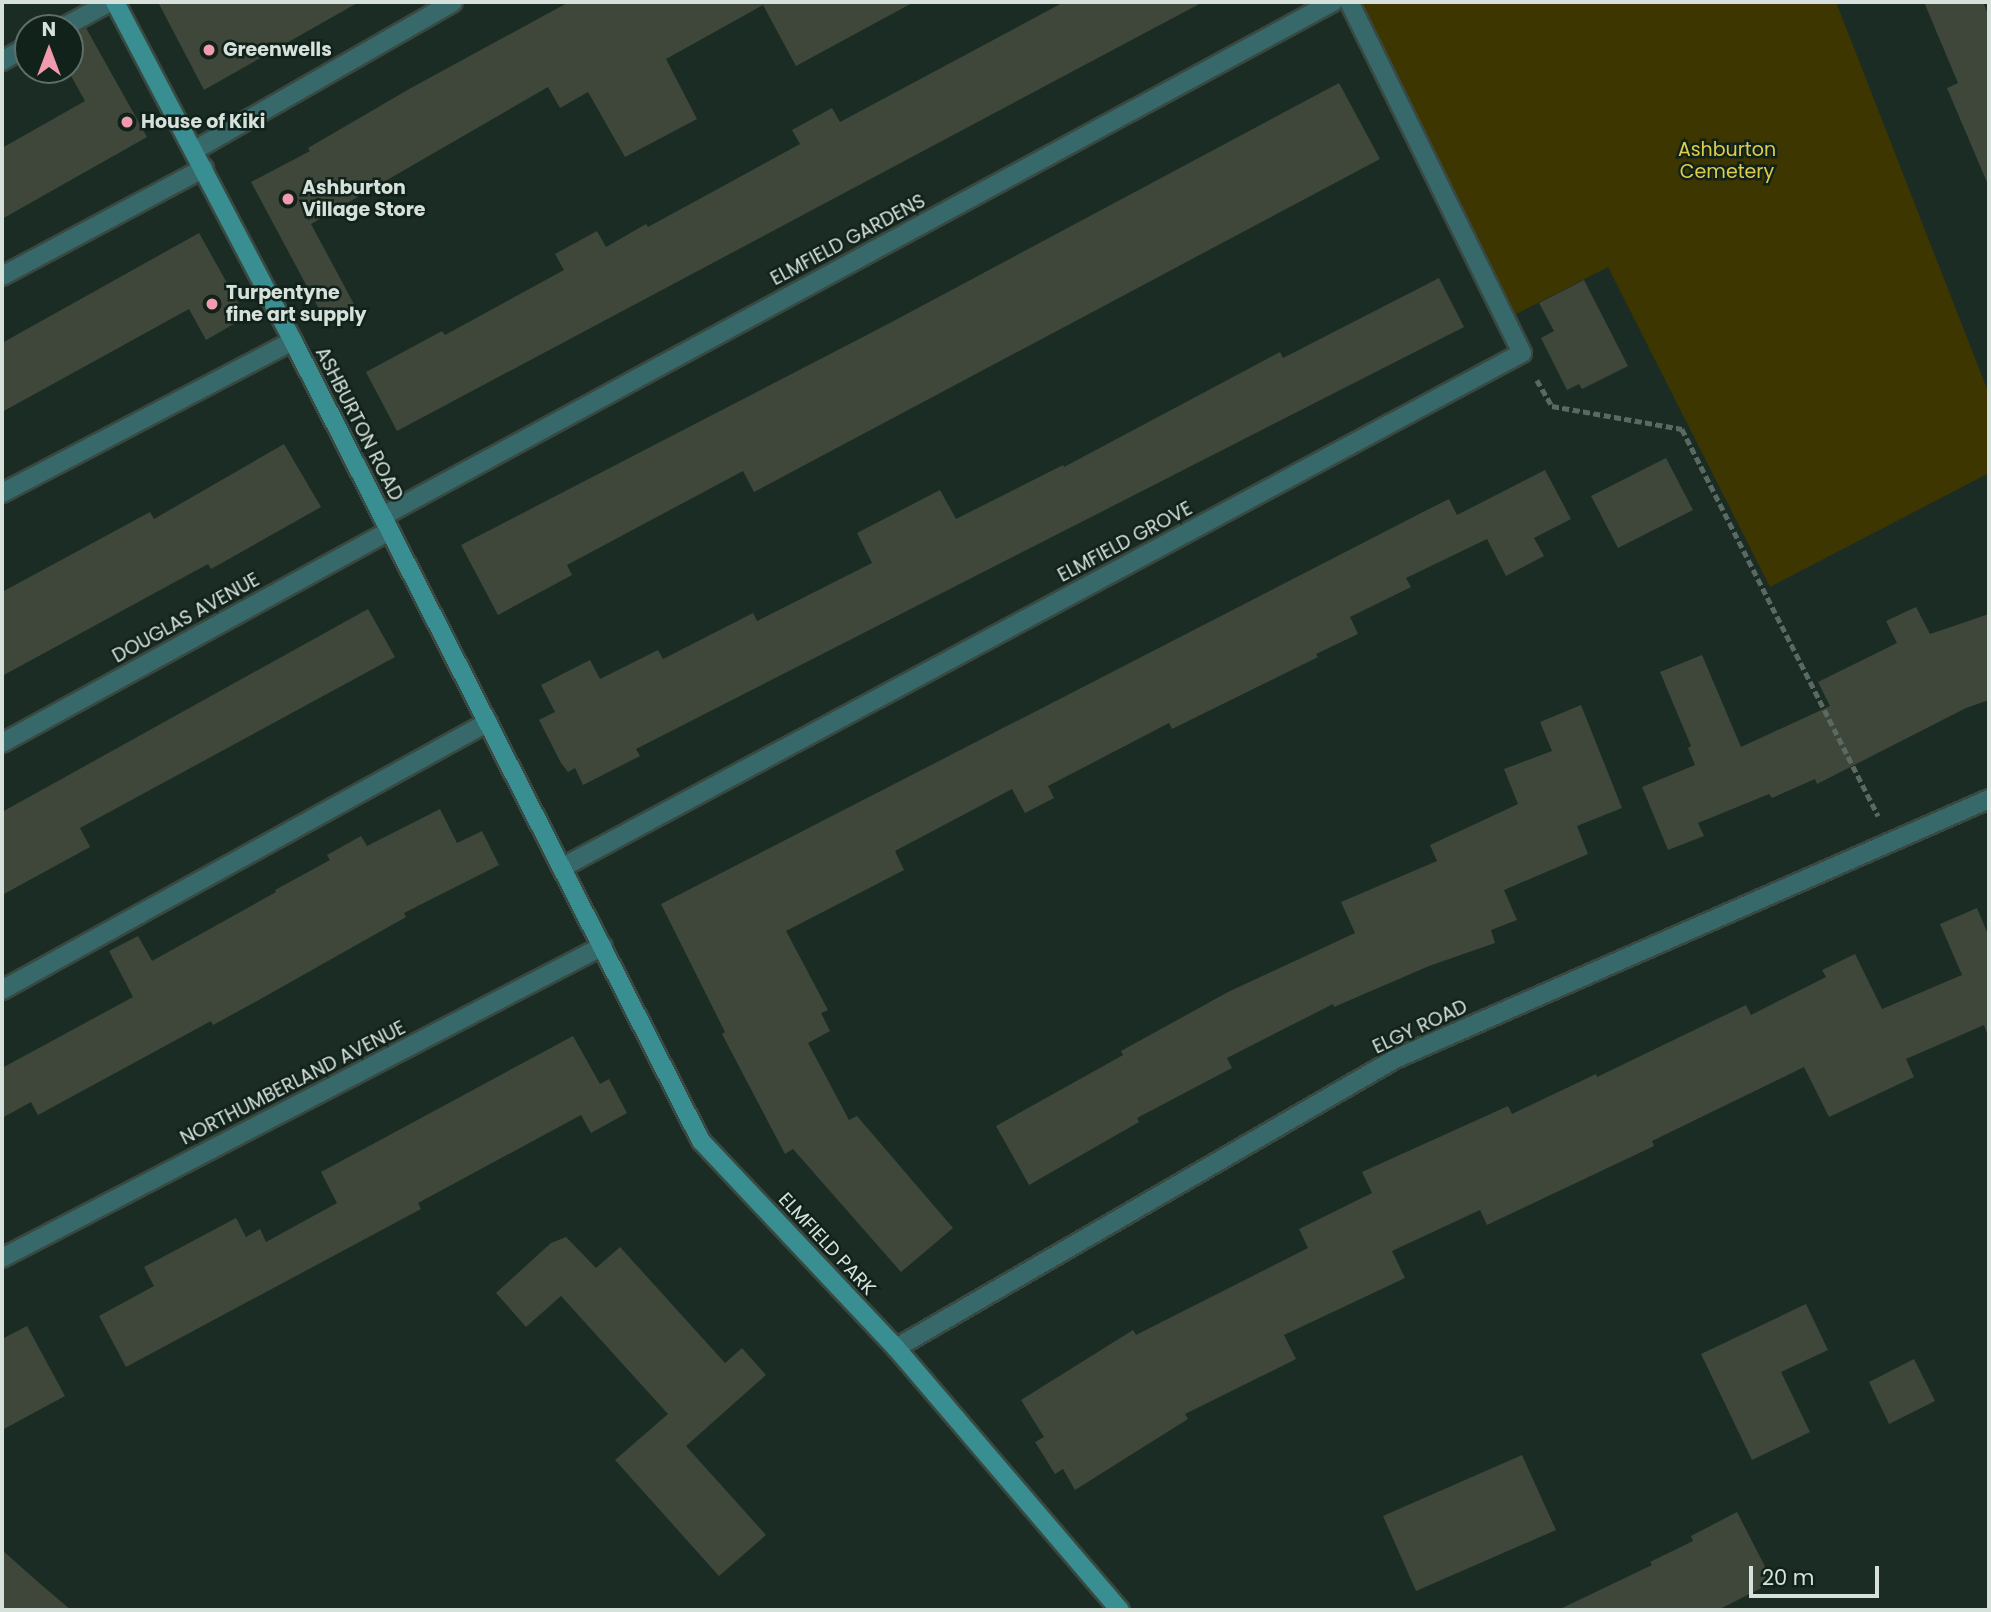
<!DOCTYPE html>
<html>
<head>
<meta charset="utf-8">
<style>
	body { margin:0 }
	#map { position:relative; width:1991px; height:1612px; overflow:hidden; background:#1b2c24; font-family:Poppins,sans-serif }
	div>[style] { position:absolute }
	.green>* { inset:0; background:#3d3600 }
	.building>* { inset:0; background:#3e4739 }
	.path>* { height:4.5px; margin-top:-2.25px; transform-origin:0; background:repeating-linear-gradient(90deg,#5a6962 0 7px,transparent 0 10.5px) }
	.roads { filter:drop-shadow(2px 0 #394941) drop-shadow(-2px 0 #394941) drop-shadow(0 2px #394941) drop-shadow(0 -2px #394941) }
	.lane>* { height:18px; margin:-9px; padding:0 9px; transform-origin:9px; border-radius:9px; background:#37696b }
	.street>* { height:18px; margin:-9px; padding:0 9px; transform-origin:9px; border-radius:9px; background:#37696b }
	.secondary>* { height:18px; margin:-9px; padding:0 9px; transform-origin:9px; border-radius:9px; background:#388e91 }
	.dots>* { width:19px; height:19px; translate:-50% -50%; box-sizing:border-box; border:4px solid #11221b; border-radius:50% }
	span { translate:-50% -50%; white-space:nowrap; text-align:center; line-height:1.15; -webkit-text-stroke:5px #11221b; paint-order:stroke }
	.poi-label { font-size:19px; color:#d7e1dc; font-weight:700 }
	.left { translate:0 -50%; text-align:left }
	.park-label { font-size:19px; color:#decd49 }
	.street-label { font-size:19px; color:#d7e1dc }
	.frame { position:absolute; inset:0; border:4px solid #d7e1dc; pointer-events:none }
	.north { position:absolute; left:14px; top:14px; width:70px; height:70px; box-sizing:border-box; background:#11221b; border:2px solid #606e68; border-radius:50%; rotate:0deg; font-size:19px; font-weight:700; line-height:28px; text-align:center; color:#d7e1dc }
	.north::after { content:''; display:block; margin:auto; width:24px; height:32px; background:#f29aae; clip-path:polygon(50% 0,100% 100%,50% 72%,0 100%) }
	.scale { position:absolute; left:1749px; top:1566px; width:130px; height:32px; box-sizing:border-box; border:4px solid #d7e1dc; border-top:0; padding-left:9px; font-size:21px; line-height:24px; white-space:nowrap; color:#d7e1dc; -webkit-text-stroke:5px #11221b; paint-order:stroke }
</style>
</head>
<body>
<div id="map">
	<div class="green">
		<div style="clip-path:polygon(1355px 2px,1836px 2px,1989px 394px,1989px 473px,1770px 587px,1608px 267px,1516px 314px)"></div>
	</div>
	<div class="building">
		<div style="clip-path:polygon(158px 2px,359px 2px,204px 90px)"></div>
		<div style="clip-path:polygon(569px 2px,914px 2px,796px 66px,763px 5px,666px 59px,697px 119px,625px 157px,588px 92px,560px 108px,548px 87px,311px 224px,355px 306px,326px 322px,251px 182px,310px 151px,308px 148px,411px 88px)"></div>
		<div style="clip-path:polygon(1064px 2px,1203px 2px,397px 431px,366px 372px,442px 331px,445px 335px,564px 270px,555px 254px,597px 231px,606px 247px,646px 224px,648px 227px,800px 144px,792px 130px,832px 108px,840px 122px)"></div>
		<div style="clip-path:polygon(1924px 2px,1983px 2px,1989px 16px,1989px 187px,1947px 88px,1958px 83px)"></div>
		<div style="clip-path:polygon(86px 28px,147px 137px,2px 219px,2px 148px,85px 101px,70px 74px,70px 37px)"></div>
		<div style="clip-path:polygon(1339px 83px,1380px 159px,754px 492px,743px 471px,567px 565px,572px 575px,498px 615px,461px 545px,888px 324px)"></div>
		<div style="clip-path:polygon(199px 233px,246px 317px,206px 340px,189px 309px,2px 412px,2px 343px)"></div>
		<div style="clip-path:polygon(1439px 278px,1464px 327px,636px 749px,640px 756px,583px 785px,575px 768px,568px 772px,561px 763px,539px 720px,555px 712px,541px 685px,590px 660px,600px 679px,658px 650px,663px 659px,753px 613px,757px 621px,872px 563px,857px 533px,940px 490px,956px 519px,1063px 465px,1064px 467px,1280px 352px,1283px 358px)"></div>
		<div style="clip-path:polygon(1584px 280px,1628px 366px,1582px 389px,1579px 384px,1567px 390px,1541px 338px,1554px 331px,1539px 303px)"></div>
		<div style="clip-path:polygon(284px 444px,321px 507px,211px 569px,208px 564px,2px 676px,2px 592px,150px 512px,154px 519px)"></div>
		<div style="clip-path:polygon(1666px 458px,1693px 510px,1618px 548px,1591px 496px)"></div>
		<div style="clip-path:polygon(1545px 470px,1571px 519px,1534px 538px,1544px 556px,1506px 576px,1487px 539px,1406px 578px,1411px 587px,1350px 617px,1358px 634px,1316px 654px,1318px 657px,1172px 729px,1169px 723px,1048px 786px,1054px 798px,1025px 813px,1012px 789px,895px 851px,904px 870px,786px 931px,828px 1010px,821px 1013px,830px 1031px,808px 1043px,849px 1120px,857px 1116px,953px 1228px,901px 1272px,793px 1149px,785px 1154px,722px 1034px,725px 1032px,661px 904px,1423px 512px,1449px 499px,1457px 515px)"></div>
		<div style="clip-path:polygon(1916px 607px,1930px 634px,1989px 614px,1989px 700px,1966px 708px,1817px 784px,1815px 779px,1772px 798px,1769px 794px,1698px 823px,1704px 836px,1668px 850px,1642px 787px,1695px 765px,1688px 748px,1691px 746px,1660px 672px,1702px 655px,1741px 747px,1830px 706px,1818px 682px,1897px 643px,1886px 621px)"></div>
		<div style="clip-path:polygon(368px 609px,395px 657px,80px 828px,90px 847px,2px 895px,2px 812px)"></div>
		<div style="clip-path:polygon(1581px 705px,1622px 808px,1577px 826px,1588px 854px,1504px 890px,1517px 920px,1491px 930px,1495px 943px,1429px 966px,1334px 1007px,1333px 1004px,1227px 1058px,1232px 1068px,1137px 1118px,1139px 1122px,1029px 1185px,996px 1126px,1123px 1055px,1121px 1051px,1228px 992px,1355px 933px,1341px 902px,1437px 861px,1430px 845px,1518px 804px,1504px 769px,1552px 751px,1540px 722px)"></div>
		<div style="clip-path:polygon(440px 809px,457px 843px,482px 831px,499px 865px,404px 913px,406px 917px,257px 1001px,213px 1025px,211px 1021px,38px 1115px,31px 1102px,2px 1118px,2px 1068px,133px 997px,109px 951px,138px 936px,152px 961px,276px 892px,275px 890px,330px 860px,327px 855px,361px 836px,367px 846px)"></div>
		<div style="clip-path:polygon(1977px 908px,1989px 937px,1989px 1039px,1984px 1025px,1906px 1059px,1914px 1077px,1829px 1117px,1804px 1067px,1652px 1141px,1654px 1146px,1487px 1225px,1480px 1210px,1392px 1251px,1405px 1278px,1284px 1335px,1296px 1359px,1185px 1414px,1188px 1419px,1075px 1490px,1063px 1469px,1055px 1474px,1035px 1442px,1044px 1437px,1021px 1400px,1133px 1330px,1136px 1335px,1308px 1248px,1299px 1229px,1372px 1193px,1362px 1172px,1508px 1106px,1512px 1114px,1596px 1074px,1597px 1077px,1746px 1005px,1751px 1015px,1826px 977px,1822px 970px,1855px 954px,1882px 1009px,1962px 975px,1940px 924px)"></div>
		<div style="clip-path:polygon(573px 1036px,600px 1084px,609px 1079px,627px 1113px,591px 1133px,581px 1115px,418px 1203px,421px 1209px,126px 1367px,99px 1316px,154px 1286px,144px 1267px,236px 1218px,246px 1237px,260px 1229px,266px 1242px,337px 1203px,321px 1172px)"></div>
		<div style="clip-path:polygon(566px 1237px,596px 1268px,620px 1247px,725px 1363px,742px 1348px,766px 1375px,686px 1446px,766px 1535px,719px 1576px,615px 1460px,668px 1414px,561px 1296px,526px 1327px,496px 1293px,551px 1243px)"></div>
		<div style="clip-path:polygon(1806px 1304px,1828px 1350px,1781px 1372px,1810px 1432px,1752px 1460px,1701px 1354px)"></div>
		<div style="clip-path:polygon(27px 1326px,65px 1396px,2px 1430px,2px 1339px)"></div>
		<div style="clip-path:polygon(1914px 1359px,1935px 1401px,1889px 1424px,1869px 1382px)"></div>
		<div style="clip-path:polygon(1522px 1455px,1556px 1530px,1416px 1591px,1383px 1516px)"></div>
		<div style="clip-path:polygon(1737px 1512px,1773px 1582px,1718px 1610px,1558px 1610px,1652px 1565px,1650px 1562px,1693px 1541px,1691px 1536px)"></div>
		<div style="clip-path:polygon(2px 1550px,38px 1582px,71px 1610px,2px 1610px)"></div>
	</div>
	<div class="path">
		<div style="left:1537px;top:380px;width:30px;rotate:60deg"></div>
		<div style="left:1552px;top:406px;width:132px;rotate:10deg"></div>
		<div style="left:1682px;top:429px;width:434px;rotate:63.1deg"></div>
	</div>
	<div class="roads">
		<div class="lane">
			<div style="left:62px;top:28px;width:55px;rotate:-28.4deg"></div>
			<div style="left:2px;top:61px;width:30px;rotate:-30deg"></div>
			<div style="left:2px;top:493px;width:328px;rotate:-27.6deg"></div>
			<div style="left:2px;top:990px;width:555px;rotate:-28.87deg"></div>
		</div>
		<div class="street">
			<div style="left:195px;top:150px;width:297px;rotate:-29.8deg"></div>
			<div style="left:2px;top:276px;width:229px;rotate:-28.1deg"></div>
			<div style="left:383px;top:516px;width:1080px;rotate:-28.42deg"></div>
			<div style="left:2px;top:743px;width:442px;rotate:-28.7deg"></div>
			<div style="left:563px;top:867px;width:1088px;rotate:-28.19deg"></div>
			<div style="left:1522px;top:353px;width:391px;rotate:-116.2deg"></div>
			<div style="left:2px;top:1258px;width:677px;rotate:-27.44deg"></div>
			<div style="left:896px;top:1348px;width:577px;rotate:-30.08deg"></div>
			<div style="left:1395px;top:1059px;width:648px;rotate:-23.64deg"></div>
		</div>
		<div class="secondary">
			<div style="left:115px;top:2px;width:383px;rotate:62.3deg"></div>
			<div style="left:293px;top:341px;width:898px;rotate:62.98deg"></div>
			<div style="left:701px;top:1141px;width:284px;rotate:46.7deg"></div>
			<div style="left:896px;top:1348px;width:345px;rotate:49.5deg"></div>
		</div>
	</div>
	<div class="dots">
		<div style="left:209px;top:50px;background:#f29aae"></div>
		<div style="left:127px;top:122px;background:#f29aae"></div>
		<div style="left:288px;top:199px;background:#f29aae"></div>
		<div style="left:212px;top:304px;background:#f29aae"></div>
	</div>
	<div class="poi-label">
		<span class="left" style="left:223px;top:50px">Greenwells</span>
		<span class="left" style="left:141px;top:122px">House of Kiki</span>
		<span class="left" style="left:302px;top:199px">Ashburton<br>Village Store</span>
		<span class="left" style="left:226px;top:304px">Turpentyne<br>fine art supply</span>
	</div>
	<div class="park-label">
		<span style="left:1727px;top:161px">Ashburton<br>Cemetery</span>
	</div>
	<div class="street-label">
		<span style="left:848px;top:240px;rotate:-28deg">ELMFIELD GARDENS</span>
		<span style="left:359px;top:424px;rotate:63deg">ASHBURTON ROAD</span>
		<span style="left:1125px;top:542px;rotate:-28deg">ELMFIELD GROVE</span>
		<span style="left:186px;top:618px;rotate:-29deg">DOUGLAS AVENUE</span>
		<span style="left:1420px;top:1027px;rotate:-25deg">ELGY ROAD</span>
		<span style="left:293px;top:1083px;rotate:-27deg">NORTHUMBERLAND AVENUE</span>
		<span style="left:827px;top:1244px;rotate:47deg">ELMFIELD PARK</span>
	</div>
	<div class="frame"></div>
	<div class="north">N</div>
	<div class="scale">20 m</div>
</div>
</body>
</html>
